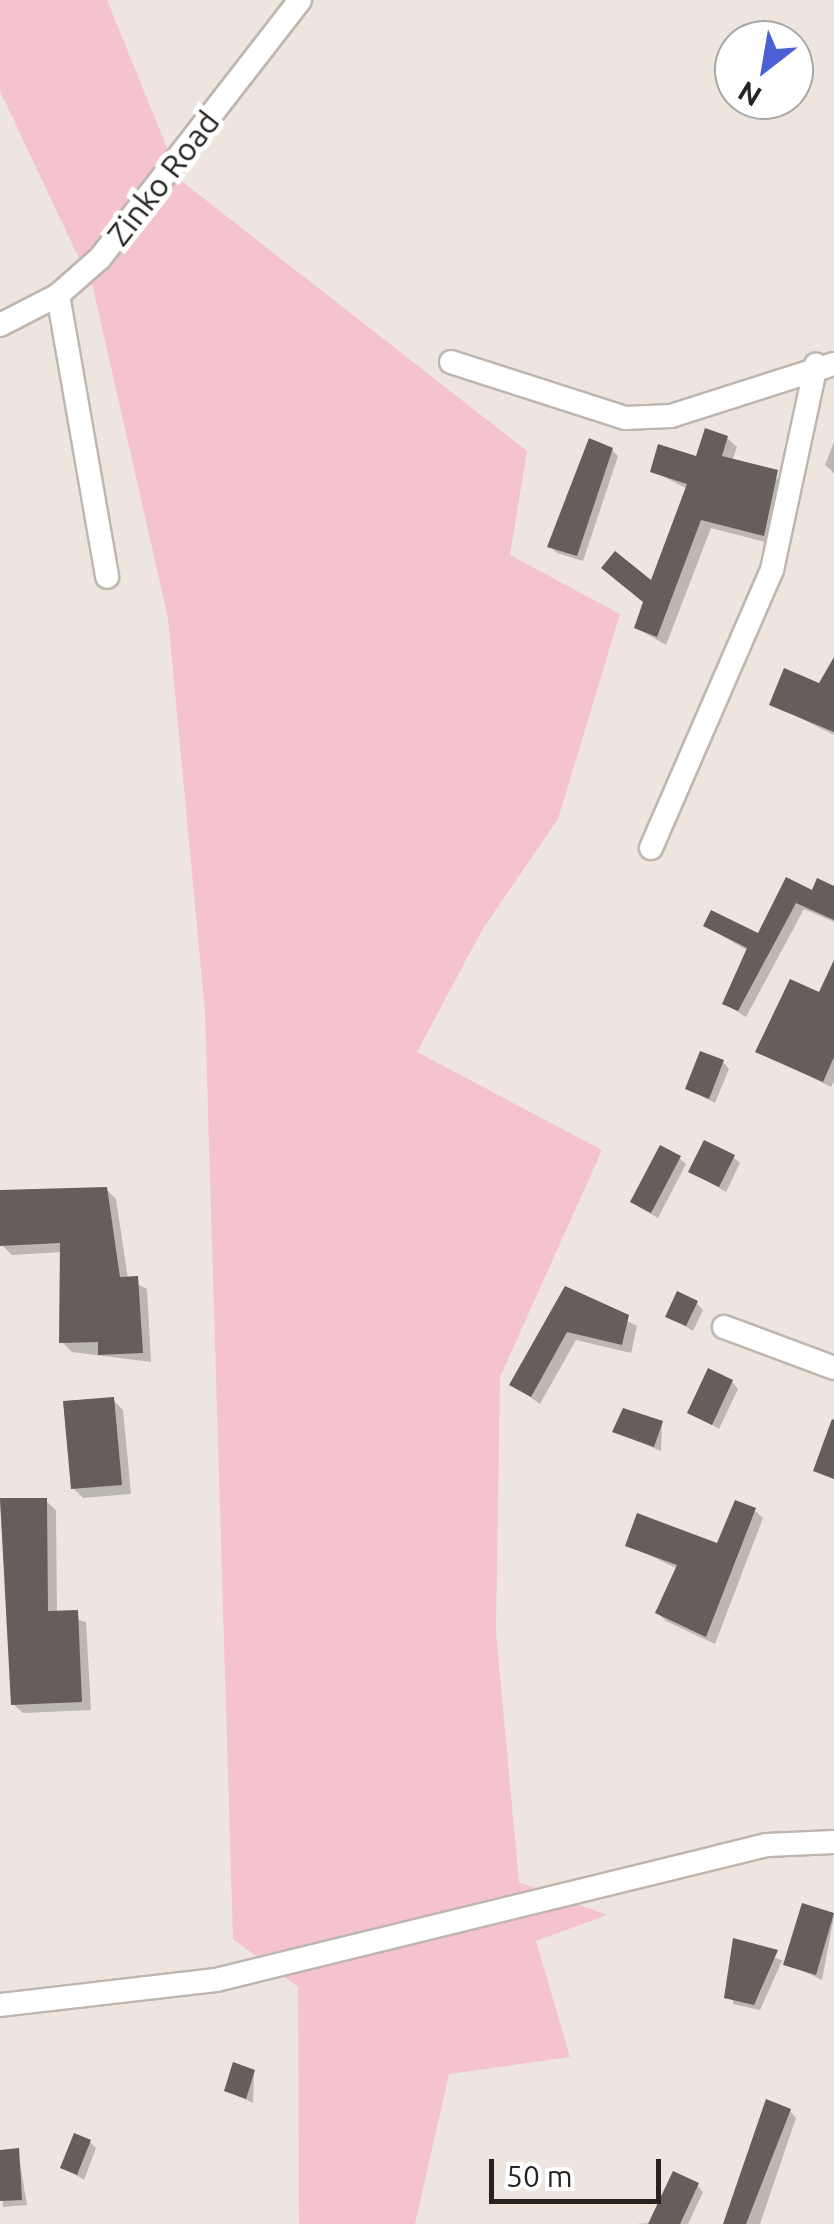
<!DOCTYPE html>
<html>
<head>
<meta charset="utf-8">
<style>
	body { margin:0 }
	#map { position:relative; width:834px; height:2224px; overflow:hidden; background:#ede5de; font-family:Ubuntu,sans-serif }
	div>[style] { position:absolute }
	.green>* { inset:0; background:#f5c3ce }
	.shadow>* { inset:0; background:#0003 }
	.building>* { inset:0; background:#675d5b }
	.roads { filter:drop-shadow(2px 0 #beb6af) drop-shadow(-2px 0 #beb6af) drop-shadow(0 2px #beb6af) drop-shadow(0 -2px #beb6af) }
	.minor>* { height:22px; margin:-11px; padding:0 11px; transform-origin:11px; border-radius:11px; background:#fff }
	span { translate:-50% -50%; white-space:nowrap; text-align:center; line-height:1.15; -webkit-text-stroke:10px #fff; paint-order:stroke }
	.street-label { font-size:32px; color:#262320 }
	.north { position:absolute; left:714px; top:20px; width:100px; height:100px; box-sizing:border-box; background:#fff; border:2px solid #a8a7a6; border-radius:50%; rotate:211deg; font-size:28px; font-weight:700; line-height:40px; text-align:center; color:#262320 }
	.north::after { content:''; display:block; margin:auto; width:35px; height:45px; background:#4c60d5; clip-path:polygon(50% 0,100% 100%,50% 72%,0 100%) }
	.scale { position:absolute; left:489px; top:2159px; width:172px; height:45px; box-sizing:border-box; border:5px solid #262320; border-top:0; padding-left:12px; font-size:30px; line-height:35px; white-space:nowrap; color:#262320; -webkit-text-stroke:8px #fff; paint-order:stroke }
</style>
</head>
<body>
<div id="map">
	<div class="green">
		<div style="clip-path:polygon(0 0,107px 0,180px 180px,527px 451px,510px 555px,620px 614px,558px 819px,482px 930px,417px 1052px,602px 1150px,500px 1377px,496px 1632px,519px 1882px,607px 1915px,536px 1941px,570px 2057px,449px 2074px,415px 2224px,299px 2224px,298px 1987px,233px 1939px,205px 1012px,168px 618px,93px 288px,0 91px)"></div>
	</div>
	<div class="shadow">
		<div style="clip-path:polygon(727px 438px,737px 447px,732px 461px,786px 482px,773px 544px,711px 528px,666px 645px,636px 628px,688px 489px,652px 471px,698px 459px)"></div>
		<div style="clip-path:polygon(834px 442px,834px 473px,825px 465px)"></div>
		<div style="clip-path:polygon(612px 450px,618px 456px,583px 561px,557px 553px,550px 546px)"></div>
		<div style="clip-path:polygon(834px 662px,834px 735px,772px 704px,820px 686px)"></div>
		<div style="clip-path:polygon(787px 881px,813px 894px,834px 891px,834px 922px,804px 909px,746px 1017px,725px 1004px,748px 951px,706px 926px,759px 936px)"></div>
		<div style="clip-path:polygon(834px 966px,834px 1081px,831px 1087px,758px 1051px,820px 995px)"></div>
		<div style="clip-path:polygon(723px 1062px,729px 1069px,715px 1103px,688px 1089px)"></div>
		<div style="clip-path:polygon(733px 1157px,740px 1163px,726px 1192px,691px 1172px)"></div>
		<div style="clip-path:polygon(679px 1158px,686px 1164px,658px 1218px,640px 1208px,633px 1202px)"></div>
		<div style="clip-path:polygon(106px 1189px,116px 1199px,128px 1279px,147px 1289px,151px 1362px,72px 1352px,62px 1342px,62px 1252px,12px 1255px,2px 1245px,0 1192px)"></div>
		<div style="clip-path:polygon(565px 1290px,637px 1326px,631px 1353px,576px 1340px,540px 1404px,512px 1384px)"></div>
		<div style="clip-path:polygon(696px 1303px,703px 1310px,693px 1331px,668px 1316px)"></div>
		<div style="clip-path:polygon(732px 1382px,738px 1389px,719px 1429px,690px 1412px)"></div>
		<div style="clip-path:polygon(113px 1400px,123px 1410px,131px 1494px,83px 1498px,73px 1488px)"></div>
		<div style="clip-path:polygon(662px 1423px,661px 1451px,615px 1432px)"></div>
		<div style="clip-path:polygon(0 1501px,46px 1501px,56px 1510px,57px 1614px,86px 1622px,91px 1710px,23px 1713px,13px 1704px)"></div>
		<div style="clip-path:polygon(754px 1510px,763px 1518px,715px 1644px,666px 1621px,658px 1613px,678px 1569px,628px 1545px,718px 1547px)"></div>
		<div style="clip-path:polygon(804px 1906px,834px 1916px,822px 1980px,782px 1961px,760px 2010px,733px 2004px,735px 1942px,786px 1962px)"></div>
		<div style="clip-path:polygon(254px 2072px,253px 2103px,227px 2091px)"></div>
		<div style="clip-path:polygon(790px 2111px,796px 2118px,760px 2224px,725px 2224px)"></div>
		<div style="clip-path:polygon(90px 2142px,96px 2148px,84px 2180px,63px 2167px)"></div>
		<div style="clip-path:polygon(18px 2151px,27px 2205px,3px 2207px,0 2152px)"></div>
		<div style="clip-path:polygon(697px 2185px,703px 2192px,688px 2224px,635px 2224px,651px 2223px)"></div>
	</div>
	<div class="building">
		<div style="clip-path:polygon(705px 428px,728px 436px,722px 456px,778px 470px,764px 536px,701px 520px,657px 637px,634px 628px,643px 602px,601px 568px,615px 551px,651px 580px,687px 484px,650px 472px,658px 444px,696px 456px)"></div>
		<div style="clip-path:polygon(589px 438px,613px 448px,577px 556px,547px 547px)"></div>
		<div style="clip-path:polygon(834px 657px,834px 732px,769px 705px,784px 668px,819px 683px)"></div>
		<div style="clip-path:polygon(786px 877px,812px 890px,817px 878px,834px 886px,834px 920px,796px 903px,738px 1011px,722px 1004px,747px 948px,703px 926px,711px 910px,758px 933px)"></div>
		<div style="clip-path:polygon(834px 960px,834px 1057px,823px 1082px,755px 1052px,790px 979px,819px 992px)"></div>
		<div style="clip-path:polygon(700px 1051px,724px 1060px,709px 1099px,685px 1089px)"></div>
		<div style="clip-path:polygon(704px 1140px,735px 1155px,719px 1187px,688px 1172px)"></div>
		<div style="clip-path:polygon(660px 1145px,681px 1156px,651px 1213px,630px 1202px)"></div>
		<div style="clip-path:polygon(107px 1187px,120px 1277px,138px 1276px,143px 1353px,98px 1355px,98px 1342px,59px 1343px,60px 1243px,0 1246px,0 1190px)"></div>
		<div style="clip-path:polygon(565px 1286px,629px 1315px,622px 1345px,567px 1332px,531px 1397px,509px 1385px)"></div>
		<div style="clip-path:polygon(677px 1291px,698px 1301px,686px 1326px,665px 1317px)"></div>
		<div style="clip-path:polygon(708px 1368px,733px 1380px,712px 1425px,687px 1413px)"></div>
		<div style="clip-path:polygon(114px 1397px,122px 1485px,71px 1489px,63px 1401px)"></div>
		<div style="clip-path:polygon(623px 1408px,663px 1421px,654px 1447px,612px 1432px)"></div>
		<div style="clip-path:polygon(832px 1419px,834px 1420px,834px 1479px,813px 1471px)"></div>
		<div style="clip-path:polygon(0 1498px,47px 1498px,48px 1611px,78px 1610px,82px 1702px,11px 1705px)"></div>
		<div style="clip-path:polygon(735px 1500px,756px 1508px,706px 1637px,655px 1613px,677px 1565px,625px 1546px,637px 1513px,717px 1543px)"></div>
		<div style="clip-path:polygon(802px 1903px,834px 1913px,816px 1975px,783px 1965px)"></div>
		<div style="clip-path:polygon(733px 1938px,778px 1950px,754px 2005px,724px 1998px)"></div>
		<div style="clip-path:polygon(233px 2062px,255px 2070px,246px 2099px,224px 2091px)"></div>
		<div style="clip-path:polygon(766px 2099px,791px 2109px,746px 2224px,723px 2224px)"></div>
		<div style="clip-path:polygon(74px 2133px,91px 2140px,77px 2175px,60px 2168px)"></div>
		<div style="clip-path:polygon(19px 2148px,22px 2200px,0 2201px,0 2150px)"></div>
		<div style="clip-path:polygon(673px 2171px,699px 2183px,680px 2224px,648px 2224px)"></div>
	</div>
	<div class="roads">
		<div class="minor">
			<div style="left:58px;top:295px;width:286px;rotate:80.1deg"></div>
			<div style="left:0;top:325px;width:65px;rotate:-27.3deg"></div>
			<div style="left:58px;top:295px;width:56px;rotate:-41.4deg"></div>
			<div style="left:100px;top:258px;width:326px;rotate:-52.2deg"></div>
			<div style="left:451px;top:362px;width:183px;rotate:17.8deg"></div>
			<div style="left:625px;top:418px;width:46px;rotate:-2.5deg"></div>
			<div style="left:671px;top:416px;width:171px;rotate:-17.7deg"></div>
			<div style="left:651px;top:848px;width:303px;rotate:-66.5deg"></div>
			<div style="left:772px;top:570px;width:210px;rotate:-77.9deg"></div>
			<div style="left:724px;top:1327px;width:117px;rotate:20.4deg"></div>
			<div style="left:0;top:2005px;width:217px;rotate:-6.6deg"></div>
			<div style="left:216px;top:1980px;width:567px;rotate:-13.77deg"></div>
			<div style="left:767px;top:1845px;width:67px;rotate:-2.6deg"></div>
		</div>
	</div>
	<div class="street-label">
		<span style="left:163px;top:178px;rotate:-52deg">Zinko Road</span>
	</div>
	<div class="north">N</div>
	<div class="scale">50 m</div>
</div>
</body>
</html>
